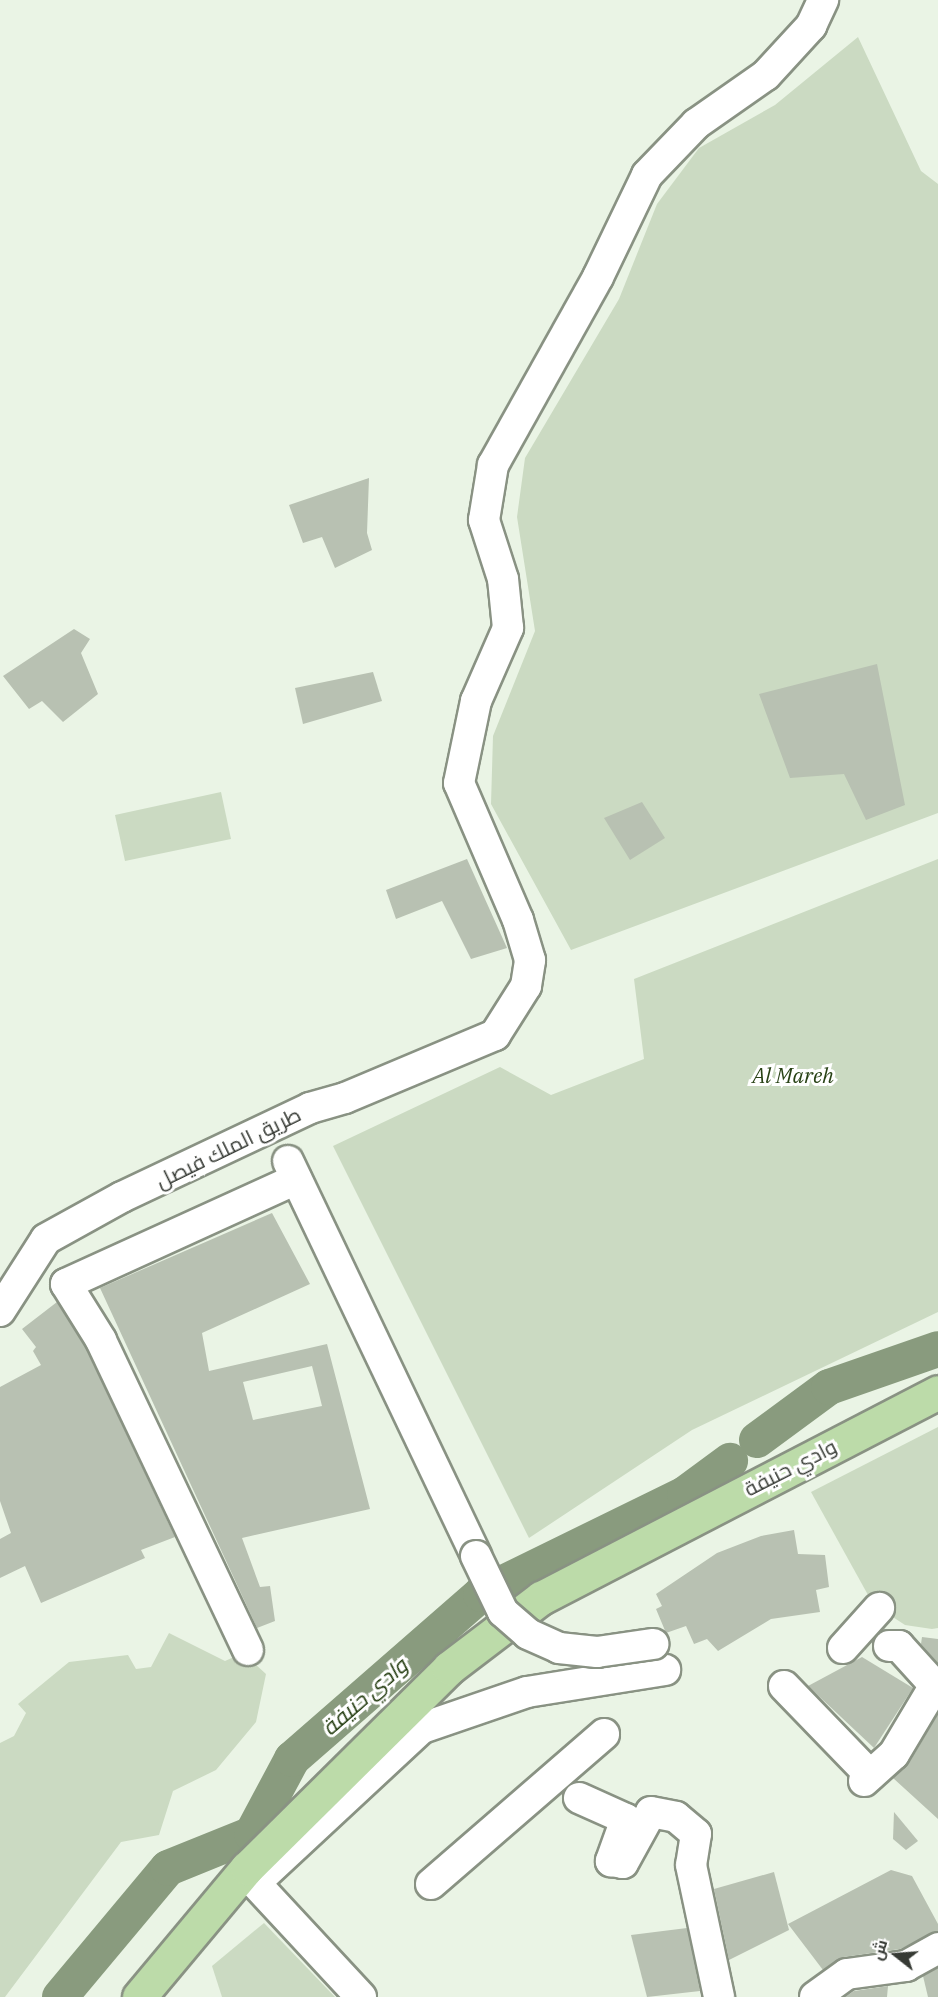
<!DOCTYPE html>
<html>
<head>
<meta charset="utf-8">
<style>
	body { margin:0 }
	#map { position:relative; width:938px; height:1997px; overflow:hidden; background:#eaf4e5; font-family:"IBM Plex Serif",Cairo,serif }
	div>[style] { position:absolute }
	.green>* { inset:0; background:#cbdac2 }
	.river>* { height:36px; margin:-18px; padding:0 18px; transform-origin:18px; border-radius:18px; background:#899b7e }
	.building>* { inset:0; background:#b8c1b2 }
	.roads { filter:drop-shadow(2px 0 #899283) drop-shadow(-2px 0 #899283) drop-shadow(0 2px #899283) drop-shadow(0 -2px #899283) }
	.minor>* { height:30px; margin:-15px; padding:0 15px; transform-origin:15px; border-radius:15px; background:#fff }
	.major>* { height:33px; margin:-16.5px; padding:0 16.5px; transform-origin:16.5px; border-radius:16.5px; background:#bcdba9 }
	.bridges { filter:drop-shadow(2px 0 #899283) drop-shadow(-2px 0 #899283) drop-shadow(0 2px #899283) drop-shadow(0 -2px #899283) }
	.minor-bridge>* { height:30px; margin:-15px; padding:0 15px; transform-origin:15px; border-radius:15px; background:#fff }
	span { translate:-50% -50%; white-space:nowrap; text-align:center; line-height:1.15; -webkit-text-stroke:6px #fff; paint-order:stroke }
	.park-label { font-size:21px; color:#284215; font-style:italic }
	.street-label { font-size:21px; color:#363a34 }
	.water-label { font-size:22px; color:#223b0e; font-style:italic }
	.north { position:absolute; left:866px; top:1925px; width:60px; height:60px; -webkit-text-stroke:4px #fff; paint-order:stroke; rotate:287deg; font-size:16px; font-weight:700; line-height:24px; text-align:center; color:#363a34 }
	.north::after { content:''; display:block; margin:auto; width:21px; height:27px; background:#363a34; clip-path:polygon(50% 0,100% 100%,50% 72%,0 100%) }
</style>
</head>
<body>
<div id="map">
	<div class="green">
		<div style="clip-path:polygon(858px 37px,921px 171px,938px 184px,938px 813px,571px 950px,491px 804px,493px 736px,535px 631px,517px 517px,525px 458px,619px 299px,657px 204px,699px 148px,775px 105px)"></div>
		<div style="clip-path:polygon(221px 792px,231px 839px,125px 861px,115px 815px)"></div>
		<div style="clip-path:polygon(938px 859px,938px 1312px,692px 1430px,529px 1538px,333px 1146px,500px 1067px,551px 1095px,644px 1059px,634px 979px)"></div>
		<div style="clip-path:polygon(938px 1427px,938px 1628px,932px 1629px,905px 1625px,873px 1604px,811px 1492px)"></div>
		<div style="clip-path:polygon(169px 1633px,225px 1661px,243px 1653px,266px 1674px,256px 1722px,216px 1770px,173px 1791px,159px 1835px,121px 1842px,5px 1997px,0 1997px,0 1743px,14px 1736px,26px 1713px,18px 1704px,69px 1662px,128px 1655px,136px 1669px,151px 1667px)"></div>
		<div style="clip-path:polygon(264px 1923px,335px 1997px,222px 1997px,212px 1966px)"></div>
	</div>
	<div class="river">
		<div style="left:757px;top:1440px;width:89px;rotate:-36.4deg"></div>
		<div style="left:829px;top:1387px;width:115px;rotate:-19.2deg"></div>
		<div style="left:60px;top:1997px;width:168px;rotate:-50.1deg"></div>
		<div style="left:168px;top:1868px;width:91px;rotate:-22deg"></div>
		<div style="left:252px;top:1834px;width:85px;rotate:-61.9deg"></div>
		<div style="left:292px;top:1759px;width:251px;rotate:-41.1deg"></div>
		<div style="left:481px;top:1594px;width:227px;rotate:-26.1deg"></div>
		<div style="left:685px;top:1494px;width:56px;rotate:-36.3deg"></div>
	</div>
	<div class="building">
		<div style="clip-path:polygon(369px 478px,367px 533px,372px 550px,335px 568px,322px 537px,303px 543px,289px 505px)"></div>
		<div style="clip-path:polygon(74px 629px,90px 639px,81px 653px,98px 694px,63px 722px,42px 701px,29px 709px,3px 676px)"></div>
		<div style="clip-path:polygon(877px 664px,905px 805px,866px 820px,844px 774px,790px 778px,759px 694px)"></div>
		<div style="clip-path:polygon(373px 672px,382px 701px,303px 724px,295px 688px)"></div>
		<div style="clip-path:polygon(642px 802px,665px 838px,630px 860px,604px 818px)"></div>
		<div style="clip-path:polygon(467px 859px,507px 948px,471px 959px,442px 901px,396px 919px,386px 890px)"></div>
		<div style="clip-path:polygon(evenodd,272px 1213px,310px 1284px,202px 1333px,209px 1371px,327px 1344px,370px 1509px,242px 1538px,260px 1587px,270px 1586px,275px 1621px,257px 1628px,100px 1288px,272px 1213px,312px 1366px,322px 1406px,253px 1420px,243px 1382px,312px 1366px)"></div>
		<div style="clip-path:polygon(57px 1302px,86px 1348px,175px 1537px,141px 1550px,145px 1558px,41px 1603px,25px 1566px,0 1578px,0 1539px,11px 1533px,0 1501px,0 1387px,41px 1365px,33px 1351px,36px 1347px,22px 1329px)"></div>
		<div style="clip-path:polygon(794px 1530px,798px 1554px,825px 1555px,829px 1587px,816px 1590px,820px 1612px,771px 1619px,718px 1651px,707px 1639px,694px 1644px,686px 1626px,666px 1633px,656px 1609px,662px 1606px,656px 1594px,717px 1553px,761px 1536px)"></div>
		<div style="clip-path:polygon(922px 1637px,938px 1639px,938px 1663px,921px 1644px)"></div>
		<div style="clip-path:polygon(862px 1657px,913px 1688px,874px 1748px,808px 1686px)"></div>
		<div style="clip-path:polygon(938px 1714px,938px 1819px,893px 1778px,909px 1763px)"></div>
		<div style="clip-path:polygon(894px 1812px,918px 1841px,906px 1850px,893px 1839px)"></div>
		<div style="clip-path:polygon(891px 1870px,912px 1876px,938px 1924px,938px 1931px,900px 1949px,844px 1957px,823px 1970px,788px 1924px)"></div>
		<div style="clip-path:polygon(774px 1872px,789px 1930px,729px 1960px,714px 1889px)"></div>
		<div style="clip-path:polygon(687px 1928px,700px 1991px,647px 1997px,631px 1935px)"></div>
		<div style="clip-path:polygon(938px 1968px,938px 1997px,928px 1997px,923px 1976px)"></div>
		<div style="clip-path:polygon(888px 1986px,887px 1997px,845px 1997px,854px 1991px)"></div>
	</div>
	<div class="roads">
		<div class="minor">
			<div style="left:288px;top:1161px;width:437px;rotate:64.5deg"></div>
			<div style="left:0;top:1311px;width:85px;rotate:-57.4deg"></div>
			<div style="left:46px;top:1239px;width:87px;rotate:-28.9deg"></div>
			<div style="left:122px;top:1197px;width:208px;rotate:-25.3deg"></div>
			<div style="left:310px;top:1108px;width:36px;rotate:-16deg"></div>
			<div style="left:345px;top:1098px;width:163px;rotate:-22.8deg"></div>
			<div style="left:495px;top:1035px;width:58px;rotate:-57.7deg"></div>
			<div style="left:526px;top:986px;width:26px;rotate:-81deg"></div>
			<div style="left:530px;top:960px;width:42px;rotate:-106.7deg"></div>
			<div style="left:518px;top:920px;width:149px;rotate:-113.3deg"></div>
			<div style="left:459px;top:783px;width:84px;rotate:-78.3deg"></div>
			<div style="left:476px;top:701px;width:80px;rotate:-66.3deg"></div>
			<div style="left:508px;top:628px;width:49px;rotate:-95.8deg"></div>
			<div style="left:503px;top:579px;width:62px;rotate:-107.9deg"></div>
			<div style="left:484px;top:520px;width:56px;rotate:-80.7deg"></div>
			<div style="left:493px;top:465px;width:215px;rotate:-60.8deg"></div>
			<div style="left:598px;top:277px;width:113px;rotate:-64.3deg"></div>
			<div style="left:647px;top:175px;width:71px;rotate:-46.1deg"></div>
			<div style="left:696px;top:124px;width:85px;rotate:-35deg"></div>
			<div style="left:766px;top:75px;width:67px;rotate:-47.4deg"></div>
			<div style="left:811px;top:26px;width:29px;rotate:-65deg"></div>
			<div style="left:889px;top:1646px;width:10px"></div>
			<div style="left:899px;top:1646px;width:58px;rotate:47.8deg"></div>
			<div style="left:843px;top:1648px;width:54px;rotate:-48deg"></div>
			<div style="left:248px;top:1650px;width:343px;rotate:-115.4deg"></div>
			<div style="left:101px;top:1340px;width:66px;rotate:-122deg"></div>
			<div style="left:66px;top:1284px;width:253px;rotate:-24.5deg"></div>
			<div style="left:784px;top:1686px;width:124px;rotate:46deg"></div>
			<div style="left:864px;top:1781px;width:40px;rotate:-42deg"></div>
			<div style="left:894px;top:1754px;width:78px;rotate:-59.2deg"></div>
			<div style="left:579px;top:1798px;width:51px;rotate:24.1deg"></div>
			<div style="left:626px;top:1819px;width:45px;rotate:109.7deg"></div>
			<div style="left:611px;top:1861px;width:12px;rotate:9deg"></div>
			<div style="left:623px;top:1863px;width:58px;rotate:-61.2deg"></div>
			<div style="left:651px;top:1812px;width:25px;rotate:11deg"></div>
			<div style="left:676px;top:1817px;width:26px;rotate:40deg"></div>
			<div style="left:696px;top:1834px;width:31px;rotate:99deg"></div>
			<div style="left:691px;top:1865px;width:135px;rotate:78deg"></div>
			<div style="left:431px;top:1884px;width:229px;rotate:-40.9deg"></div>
			<div style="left:361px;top:1997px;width:156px;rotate:-132.9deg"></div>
			<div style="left:255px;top:1883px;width:228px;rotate:-42.9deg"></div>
			<div style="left:422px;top:1728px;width:111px;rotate:-18.9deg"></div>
			<div style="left:527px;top:1692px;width:140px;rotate:-9.1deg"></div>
			<div style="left:815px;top:1997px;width:39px;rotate:-36deg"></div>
			<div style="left:847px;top:1974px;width:60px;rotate:-7.7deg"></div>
			<div style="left:906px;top:1966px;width:37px;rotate:-29deg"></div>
		</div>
		<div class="major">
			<div style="left:139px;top:1997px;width:168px;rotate:-50.1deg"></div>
			<div style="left:247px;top:1868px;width:284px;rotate:-44.7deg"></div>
			<div style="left:449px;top:1668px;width:116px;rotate:-37.3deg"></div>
			<div style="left:541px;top:1598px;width:447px;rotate:-27.4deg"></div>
		</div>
	</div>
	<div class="bridges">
		<div class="minor-bridge">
			<div style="left:476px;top:1556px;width:62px;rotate:64.3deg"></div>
			<div style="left:503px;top:1612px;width:33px;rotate:41deg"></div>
			<div style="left:528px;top:1634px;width:34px;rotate:24deg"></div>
			<div style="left:559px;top:1648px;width:38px;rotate:6deg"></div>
			<div style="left:597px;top:1652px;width:57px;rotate:-8.1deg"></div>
		</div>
	</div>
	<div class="park-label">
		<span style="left:793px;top:1075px">Al Mareh</span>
	</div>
	<div class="street-label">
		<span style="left:228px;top:1147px;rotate:-26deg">طريق الملك فيصل</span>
		<span style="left:790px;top:1467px;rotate:-27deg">وادي حنيفة</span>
	</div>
	<div class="water-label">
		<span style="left:364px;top:1696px;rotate:-41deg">وادي حنيفة</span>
	</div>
	<div class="north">ش</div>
</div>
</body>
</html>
